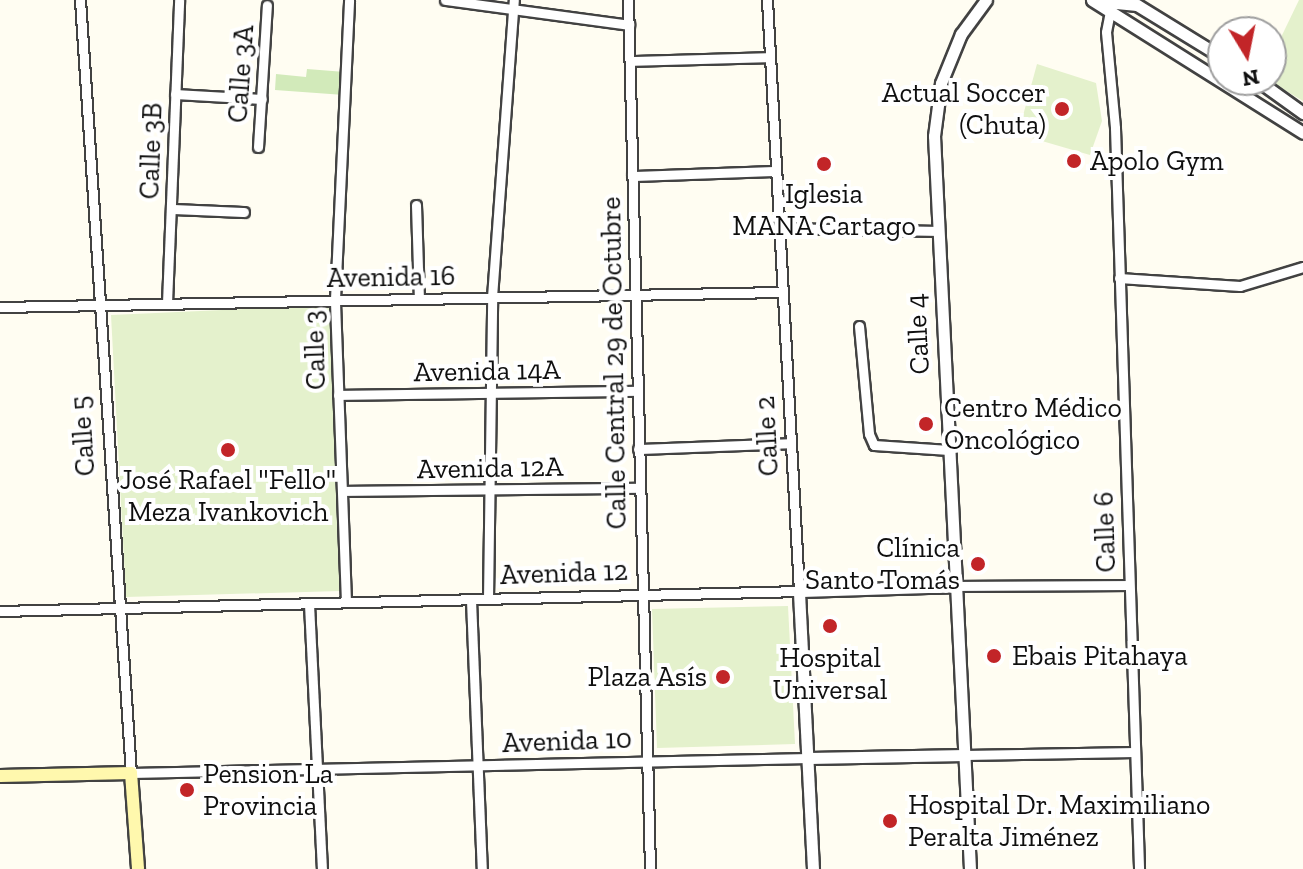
<!DOCTYPE html>
<html>
<head>
<meta charset="utf-8">
<style>
	body { margin:0 }
	#map { position:relative; width:1303px; height:869px; overflow:hidden; background:#fffdf2; font-family:"Zilla Slab",serif }
	div>[style] { position:absolute }
	.green>* { inset:0; background:#d2eaba }
	.pitch>* { inset:0; background:#e4f1cc }
	.roads { filter:drop-shadow(2px 0 #424242) drop-shadow(-2px 0 #424242) drop-shadow(0 2px #424242) drop-shadow(0 -2px #424242) }
	.minor>* { height:9px; margin:-4.5px; padding:0 4.5px; transform-origin:4.5px; border-radius:4.5px; background:#fff }
	.tertiary>* { height:11px; margin:-5.5px; padding:0 5.5px; transform-origin:5.5px; border-radius:5.5px; background:#fff }
	.secondary>* { height:12px; margin:-6px; padding:0 6px; transform-origin:6px; border-radius:6px; background:#fff8ad }
	.dots>* { width:22px; height:22px; translate:-50% -50%; box-sizing:border-box; border:4px solid #fff; border-radius:50% }
	span { translate:-50% -50%; white-space:nowrap; text-align:center; line-height:1.15; -webkit-text-stroke:8px #fff; paint-order:stroke }
	.street-label { font-size:28px; color:#0f0f0f }
	.poi-label { font-size:28px; color:#0f0f0f }
	.right { translate:-100% -50%; text-align:right }
	.left { translate:0 -50%; text-align:left }
	.north { position:absolute; left:1207px; top:16px; width:80px; height:80px; box-sizing:border-box; background:#fff; border:2px solid #9f9f9f; border-radius:50%; rotate:170deg; font-size:22px; font-weight:700; line-height:32px; text-align:center; color:#0f0f0f }
	.north::after { content:''; display:block; margin:auto; width:28px; height:36px; background:#c22528; clip-path:polygon(50% 0,100% 100%,50% 72%,0 100%) }
</style>
</head>
<body>
<div id="map">
	<div class="green">
		<div style="clip-path:polygon(307px 69px,345px 72px,344px 95px,275px 90px,276px 74px,306px 77px)"></div>
	</div>
	<div class="pitch">
		<div style="clip-path:polygon(1299px 0,1303px 0,1303px 101px,1268px 80px,1271px 58px)"></div>
		<div style="clip-path:polygon(1037px 64px,1096px 83px,1102px 121px,1090px 155px,1018px 134px)"></div>
		<div style="clip-path:polygon(330px 305px,340px 591px,126px 597px,111px 315px)"></div>
		<div style="clip-path:polygon(788px 606px,795px 744px,657px 748px,652px 609px)"></div>
	</div>
	<div class="roads">
		<div class="minor">
			<div style="left:80px;top:0;width:775px;rotate:86.23deg"></div>
			<div style="left:131px;top:773px;width:678px;rotate:-1.27deg"></div>
			<div style="left:445px;top:0;width:186px;rotate:7.7deg"></div>
			<div style="left:628px;top:0;width:869px;rotate:88.55deg"></div>
			<div style="left:1111px;top:6px;width:26px;rotate:101deg"></div>
			<div style="left:1106px;top:32px;width:96px;rotate:84.6deg"></div>
			<div style="left:1115px;top:128px;width:741px;rotate:88.14deg"></div>
			<div style="left:630px;top:61px;width:140px;rotate:-1.6deg"></div>
			<div style="left:175px;top:94px;width:87px;rotate:3.3deg"></div>
			<div style="left:258px;top:147px;width:142px;rotate:-86.4deg"></div>
			<div style="left:632px;top:176px;width:144px;rotate:-2deg"></div>
			<div style="left:416px;top:205px;width:93px;rotate:88.2deg"></div>
			<div style="left:172px;top:209px;width:72px;rotate:2.4deg"></div>
			<div style="left:781px;top:228px;width:155px;rotate:1.1deg"></div>
			<div style="left:1119px;top:278px;width:121px;rotate:3.8deg"></div>
			<div style="left:1240px;top:286px;width:66px;rotate:-16.8deg"></div>
			<div style="left:167px;top:303px;width:303px;rotate:-87.7deg"></div>
			<div style="left:0;top:307px;width:782px;rotate:-1.1deg"></div>
			<div style="left:859px;top:326px;width:108px;rotate:84.7deg"></div>
			<div style="left:869px;top:434px;width:12px;rotate:66deg"></div>
			<div style="left:874px;top:445px;width:75px;rotate:3.8deg"></div>
			<div style="left:338px;top:395px;width:299px;rotate:-0.8deg"></div>
			<div style="left:638px;top:449px;width:153px;rotate:-2.2deg"></div>
			<div style="left:342px;top:491px;width:296px;rotate:-0.6deg"></div>
			<div style="left:954px;top:586px;width:175px;rotate:-0.3deg"></div>
			<div style="left:488px;top:599px;width:302px;rotate:-89.2deg"></div>
			<div style="left:492px;top:297px;width:298px;rotate:-85.8deg"></div>
			<div style="left:471px;top:600px;width:269px;rotate:87.7deg"></div>
			<div style="left:346px;top:602px;width:303px;rotate:-92.1deg"></div>
			<div style="left:335px;top:299px;width:299px;rotate:-87.3deg"></div>
			<div style="left:309px;top:604px;width:265px;rotate:87.2deg"></div>
			<div style="left:0;top:611px;width:799px;rotate:-1.43deg"></div>
			<div style="left:799px;top:591px;width:592px;rotate:-93.1deg"></div>
			<div style="left:965px;top:755px;width:170px;rotate:-1deg"></div>
		</div>
		<div class="tertiary">
			<div style="left:1092px;top:0;width:249px;rotate:32.2deg"></div>
			<div style="left:1096px;top:1px;width:41px;rotate:5.6deg"></div>
			<div style="left:1137px;top:5px;width:101px;rotate:31.6deg"></div>
			<div style="left:1257px;top:80px;width:57px;rotate:35.7deg"></div>
			<div style="left:809px;top:758px;width:156px;rotate:-1.1deg"></div>
			<div style="left:813px;top:869px;width:278px;rotate:-92.9deg"></div>
			<div style="left:799px;top:591px;width:155px;rotate:-1.8deg"></div>
			<div style="left:970px;top:869px;width:734px;rotate:-92.81deg"></div>
			<div style="left:934px;top:136px;width:53px;rotate:-82.5deg"></div>
			<div style="left:941px;top:83px;width:53px;rotate:-67.8deg"></div>
			<div style="left:961px;top:34px;width:42px;rotate:-53.7deg"></div>
		</div>
		<div class="secondary">
			<div style="left:0;top:776px;width:131px;rotate:-1.3deg"></div>
			<div style="left:131px;top:773px;width:96px;rotate:85.8deg"></div>
		</div>
	</div>
	<div class="dots">
		<div style="left:1062px;top:109px;background:#c22528"></div>
		<div style="left:1074px;top:161px;background:#c22528"></div>
		<div style="left:824px;top:164px;background:#c22528"></div>
		<div style="left:926px;top:424px;background:#c22528"></div>
		<div style="left:228px;top:450px;background:#c22528"></div>
		<div style="left:978px;top:564px;background:#c22528"></div>
		<div style="left:830px;top:626px;background:#c22528"></div>
		<div style="left:994px;top:656px;background:#c22528"></div>
		<div style="left:723px;top:677px;background:#c22528"></div>
		<div style="left:187px;top:790px;background:#c22528"></div>
		<div style="left:890px;top:821px;background:#c22528"></div>
	</div>
	<div class="street-label">
		<span style="left:241px;top:74px;rotate:-86deg">Calle 3A</span>
		<span style="left:151px;top:151px;rotate:-88deg">Calle 3B</span>
		<span style="left:391px;top:277px;rotate:-1deg">Avenida 16</span>
		<span style="left:918px;top:334px;rotate:-93deg">Calle 4</span>
		<span style="left:315px;top:350px;rotate:-92deg">Calle 3</span>
		<span style="left:614px;top:363px;rotate:-91deg">Calle Central 29 de Octubre</span>
		<span style="left:487px;top:371px;rotate:-1deg">Avenida 14A</span>
		<span style="left:83px;top:436px;rotate:-94deg">Calle 5</span>
		<span style="left:767px;top:436px;rotate:-93deg">Calle 2</span>
		<span style="left:490px;top:468px;rotate:-1deg">Avenida 12A</span>
		<span style="left:1105px;top:532px;rotate:-92deg">Calle 6</span>
		<span style="left:564px;top:573px;rotate:-2deg">Avenida 12</span>
		<span style="left:567px;top:741px;rotate:-2deg">Avenida 10</span>
	</div>
	<div class="poi-label">
		<span class="right" style="left:1046px;top:109px">Actual Soccer<br>(Chuta)</span>
		<span class="left" style="left:1090px;top:161px">Apolo Gym</span>
		<span style="left:824px;top:210px">Iglesia<br>MANA Cartago</span>
		<span class="left" style="left:944px;top:424px">Centro Médico<br>Oncológico</span>
		<span style="left:228px;top:496px">José Rafael "Fello"<br>Meza Ivankovich</span>
		<span class="right" style="left:960px;top:564px">Clínica<br>Santo Tomás</span>
		<span class="left" style="left:1012px;top:656px">Ebais Pitahaya</span>
		<span style="left:830px;top:674px">Hospital<br>Universal</span>
		<span class="right" style="left:707px;top:677px">Plaza Asís</span>
		<span class="left" style="left:203px;top:790px">Pension La<br>Provincia</span>
		<span class="left" style="left:908px;top:821px">Hospital Dr. Maximiliano<br>Peralta Jiménez</span>
	</div>
	<div class="north">N</div>
</div>
</body>
</html>
